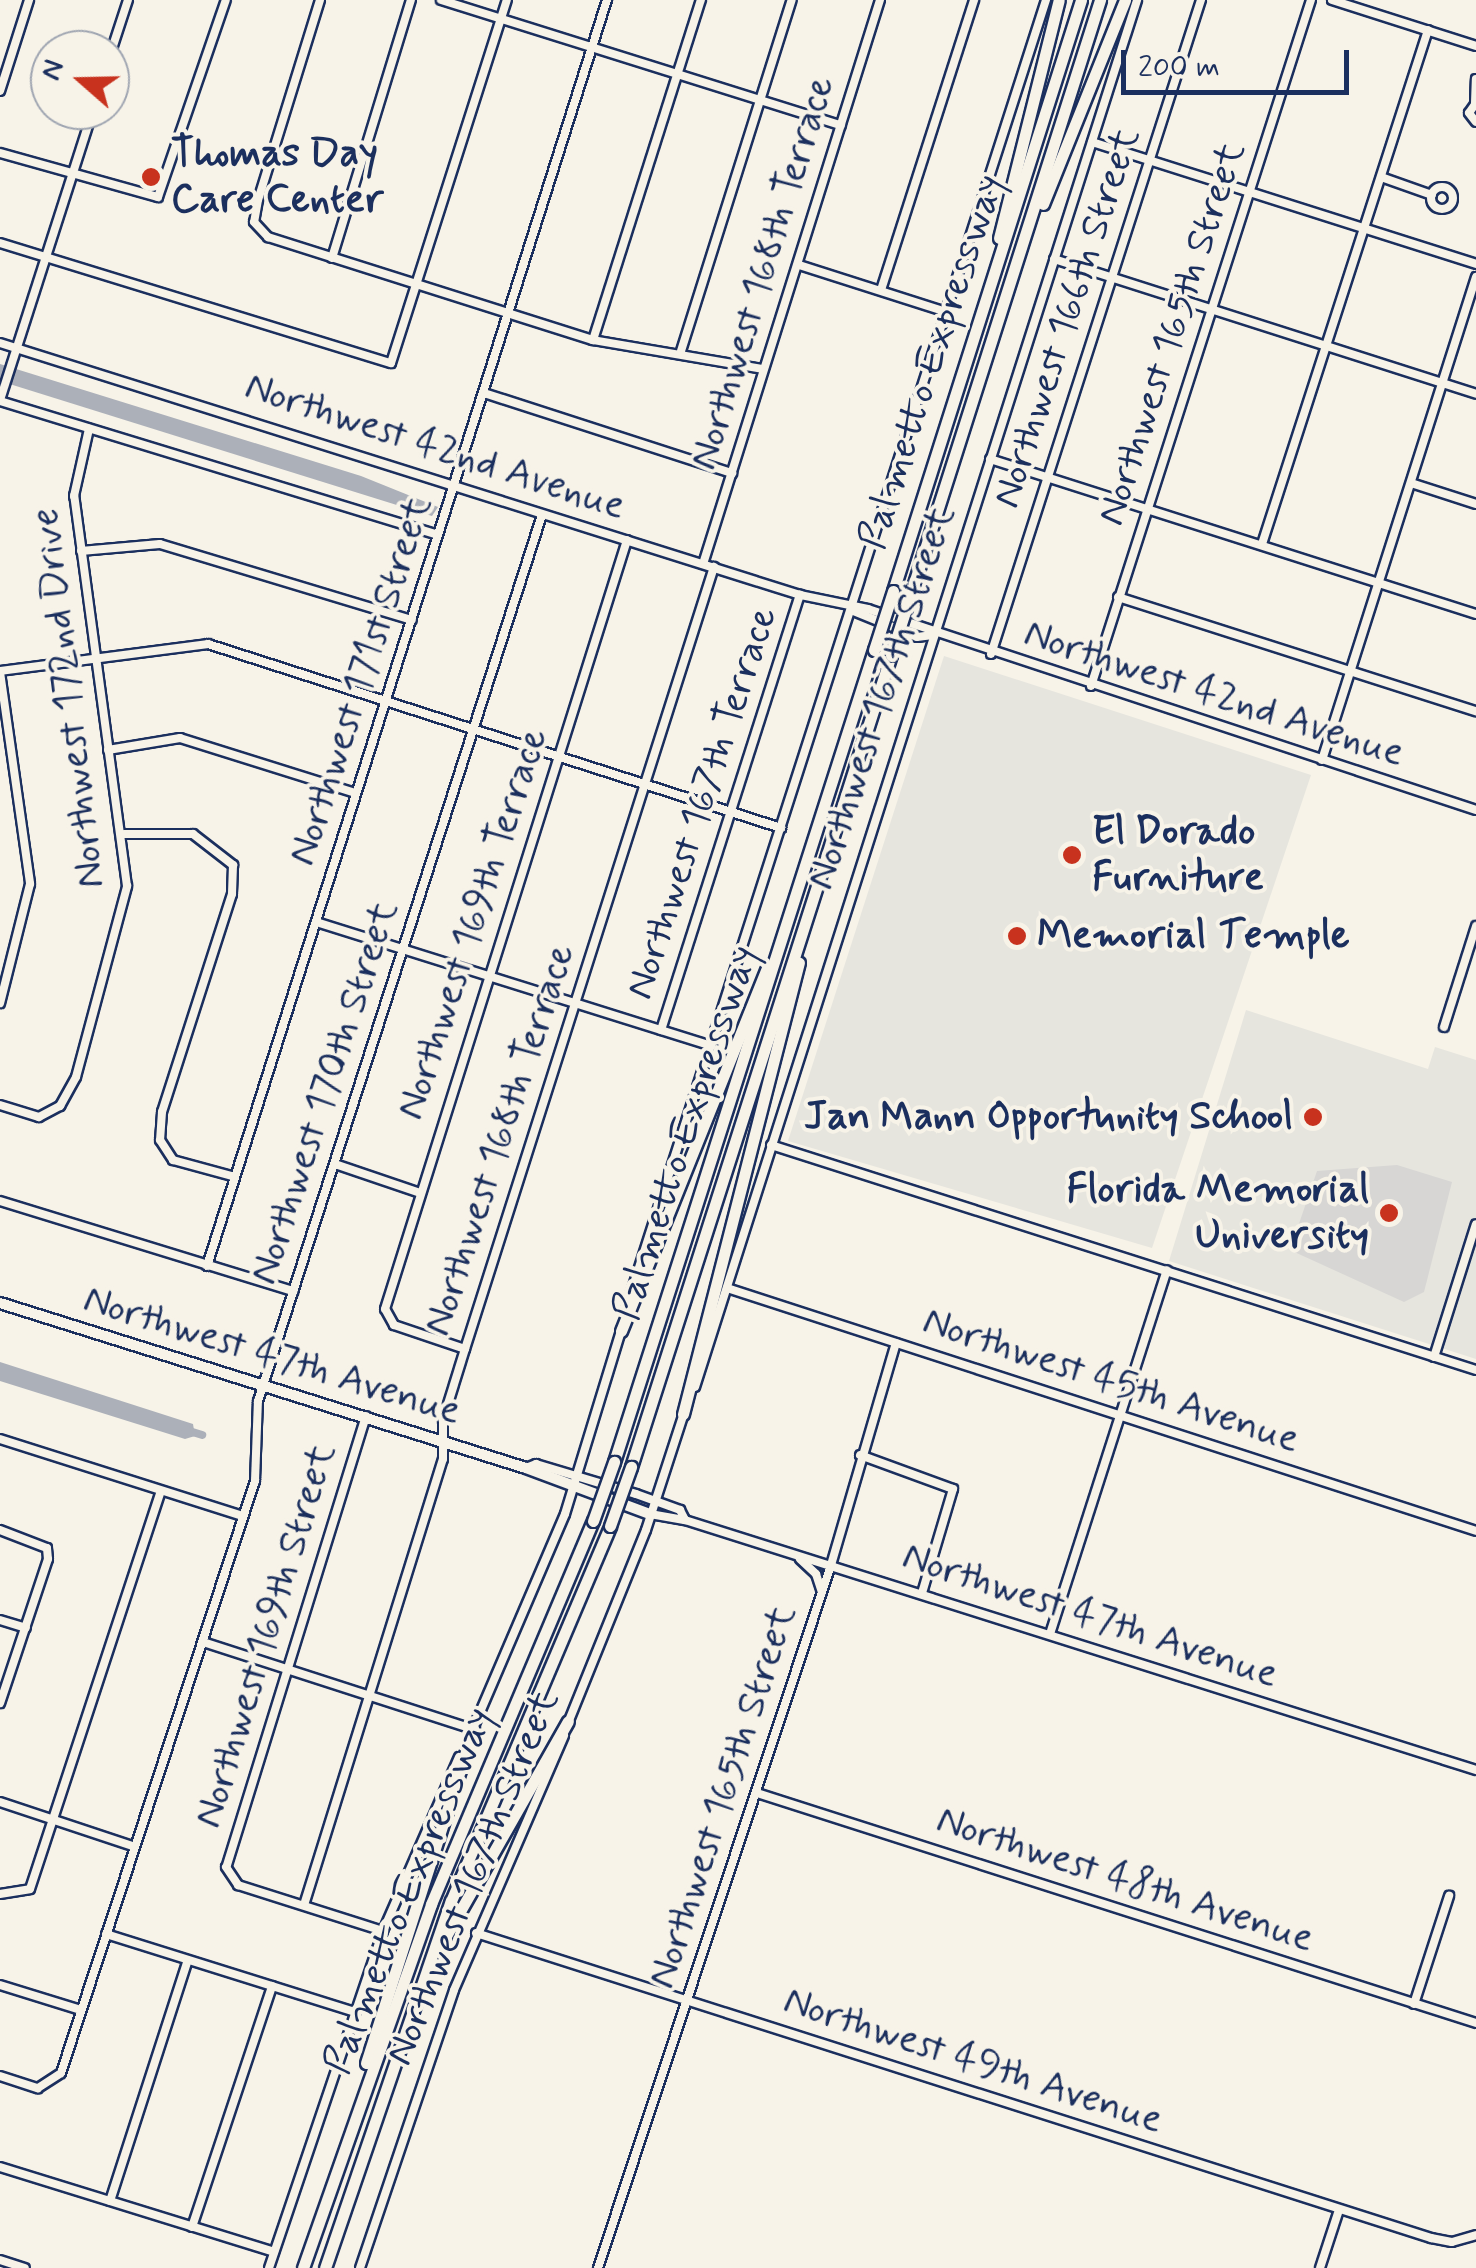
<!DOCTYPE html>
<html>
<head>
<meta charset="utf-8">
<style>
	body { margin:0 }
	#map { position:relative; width:1476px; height:2268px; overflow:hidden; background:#f7f3e8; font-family:Mynerve,sans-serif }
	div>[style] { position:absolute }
	.built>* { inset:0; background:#e6e5de }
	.green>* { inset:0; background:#d7d6d4 }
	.water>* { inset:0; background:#acb0b9 }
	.canal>* { height:8px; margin:-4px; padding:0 4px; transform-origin:4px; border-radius:4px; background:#acb0b9 }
	.roads { filter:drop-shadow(2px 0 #1b2f5e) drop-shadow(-2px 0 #1b2f5e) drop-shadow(0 2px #1b2f5e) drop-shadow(0 -2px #1b2f5e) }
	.minor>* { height:8px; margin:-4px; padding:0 4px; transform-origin:4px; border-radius:4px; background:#f7f3e8 }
	.minor>.ring { margin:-4px; padding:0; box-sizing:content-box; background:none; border:8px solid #f7f3e8; border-radius:50% }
	.major>* { height:10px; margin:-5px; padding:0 5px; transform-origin:5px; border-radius:5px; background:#f7f3e8 }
	.highway>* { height:11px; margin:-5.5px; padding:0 5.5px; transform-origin:5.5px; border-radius:5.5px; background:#f7f3e8 }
	.bridges { filter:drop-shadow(2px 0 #1b2f5e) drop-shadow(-2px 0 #1b2f5e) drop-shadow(0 2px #1b2f5e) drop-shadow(0 -2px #1b2f5e) }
	.highway-bridge>* { height:11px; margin:-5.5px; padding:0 5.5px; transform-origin:5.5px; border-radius:5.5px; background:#f7f3e8 }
	.dots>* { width:28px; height:28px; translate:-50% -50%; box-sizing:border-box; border:5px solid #f7f3e8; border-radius:50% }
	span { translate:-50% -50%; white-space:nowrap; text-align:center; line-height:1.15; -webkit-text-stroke:8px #f7f3e8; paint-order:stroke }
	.poi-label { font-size:40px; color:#1b2f5e; font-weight:700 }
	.left { translate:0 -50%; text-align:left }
	.right { translate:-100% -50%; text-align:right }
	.street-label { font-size:40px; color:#1b2f5e }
	.north { position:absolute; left:30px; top:30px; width:100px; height:100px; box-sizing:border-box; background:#f7f3e8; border:2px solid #9fa5b1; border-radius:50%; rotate:290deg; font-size:28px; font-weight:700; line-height:40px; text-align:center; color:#1b2f5e }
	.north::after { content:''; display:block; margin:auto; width:35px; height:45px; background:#c8321e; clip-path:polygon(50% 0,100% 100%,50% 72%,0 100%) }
	.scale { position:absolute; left:1121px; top:50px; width:228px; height:45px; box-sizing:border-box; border:5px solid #1b2f5e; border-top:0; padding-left:12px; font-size:30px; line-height:35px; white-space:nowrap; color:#1b2f5e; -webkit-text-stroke:8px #f7f3e8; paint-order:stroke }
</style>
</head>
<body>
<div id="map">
	<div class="built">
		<div style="clip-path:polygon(944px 656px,1311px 775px,1152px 1248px,788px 1141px)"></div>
		<div style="clip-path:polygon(1246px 1010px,1428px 1069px,1435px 1047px,1476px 1060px,1476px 1359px,1169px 1261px)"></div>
	</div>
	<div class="green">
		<div style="clip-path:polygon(1397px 1165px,1452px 1182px,1424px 1292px,1404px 1302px,1290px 1250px,1317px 1171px)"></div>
	</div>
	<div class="water">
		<div style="clip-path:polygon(0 364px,361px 476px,438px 507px,432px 516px,0 381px)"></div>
		<div style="clip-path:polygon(0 1362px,193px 1424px,195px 1436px,185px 1439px,0 1381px)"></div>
	</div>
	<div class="canal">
		<div style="left:186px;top:1430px;width:17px;rotate:17deg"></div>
	</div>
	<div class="roads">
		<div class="minor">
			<div style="left:320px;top:0;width:209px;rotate:107.2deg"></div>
			<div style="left:258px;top:200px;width:22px;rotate:100deg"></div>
			<div style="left:254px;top:222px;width:21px;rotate:47deg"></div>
			<div style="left:268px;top:237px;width:341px;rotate:17.6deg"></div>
			<div style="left:593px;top:340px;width:172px;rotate:9.7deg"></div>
			<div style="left:441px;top:0;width:419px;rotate:17.4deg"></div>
			<div style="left:1332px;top:0;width:151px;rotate:17.7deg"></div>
			<div style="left:110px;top:55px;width:58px;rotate:-71.9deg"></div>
			<div style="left:0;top:91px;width:96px;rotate:-72.3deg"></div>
			<div style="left:1475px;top:103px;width:24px;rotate:-88deg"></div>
			<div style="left:1476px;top:103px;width:12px;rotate:125deg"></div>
			<div style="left:1469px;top:113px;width:11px;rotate:52deg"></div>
			<div style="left:1092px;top:142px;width:403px;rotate:17.6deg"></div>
			<div style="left:0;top:153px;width:164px;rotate:15.6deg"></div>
			<div style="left:158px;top:197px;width:208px;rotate:-71deg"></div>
			<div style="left:1381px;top:177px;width:54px;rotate:19.4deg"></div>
			<div class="ring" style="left:1431px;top:187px;width:14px;height:14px"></div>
			<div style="left:0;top:243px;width:409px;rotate:17.1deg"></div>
			<div style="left:391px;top:363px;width:381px;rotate:-72.3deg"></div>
			<div style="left:332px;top:258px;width:270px;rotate:-73deg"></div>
			<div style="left:1054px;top:259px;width:443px;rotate:17.7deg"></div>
			<div style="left:799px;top:265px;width:154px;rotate:17.7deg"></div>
			<div style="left:881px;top:290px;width:305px;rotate:-72.2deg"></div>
			<div style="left:593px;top:340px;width:357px;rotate:-72.4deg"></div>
			<div style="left:0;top:343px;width:839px;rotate:17.48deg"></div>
			<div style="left:800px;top:595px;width:69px;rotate:11.6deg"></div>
			<div style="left:868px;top:609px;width:640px;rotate:18.29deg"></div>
			<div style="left:681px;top:351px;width:368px;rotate:-72.5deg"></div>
			<div style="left:484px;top:393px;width:261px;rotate:17.9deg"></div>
			<div style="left:0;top:400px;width:305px;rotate:-72.2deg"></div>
			<div style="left:0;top:401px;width:458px;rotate:17deg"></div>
			<div style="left:990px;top:459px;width:510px;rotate:17.69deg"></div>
			<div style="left:1411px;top:483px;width:68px;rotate:17.9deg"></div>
			<div style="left:1262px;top:544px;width:540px;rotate:-72.1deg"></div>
			<div style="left:81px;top:551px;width:79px;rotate:-5.1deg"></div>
			<div style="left:160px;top:544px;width:263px;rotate:16.8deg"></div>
			<div style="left:703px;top:564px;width:591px;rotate:-72.58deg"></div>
			<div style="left:1118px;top:597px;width:376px;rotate:17.7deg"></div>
			<div style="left:851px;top:610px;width:71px;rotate:22.2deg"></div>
			<div style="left:917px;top:637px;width:16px;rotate:-7deg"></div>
			<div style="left:991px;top:654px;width:687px;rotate:-72.2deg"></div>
			<div style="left:0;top:671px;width:210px;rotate:-7.4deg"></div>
			<div style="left:208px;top:644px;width:602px;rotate:17.8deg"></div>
			<div style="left:0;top:672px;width:214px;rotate:81.9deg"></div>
			<div style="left:30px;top:884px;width:123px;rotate:104.1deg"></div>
			<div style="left:1091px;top:686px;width:720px;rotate:-72.22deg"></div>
			<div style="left:108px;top:750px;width:73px;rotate:-9.5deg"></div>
			<div style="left:180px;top:738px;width:183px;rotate:17.4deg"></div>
			<div style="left:1322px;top:760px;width:507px;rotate:-72.32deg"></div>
			<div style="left:124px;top:834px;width:69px"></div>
			<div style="left:193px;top:834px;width:51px;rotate:37.8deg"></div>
			<div style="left:233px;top:865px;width:29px;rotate:92deg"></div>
			<div style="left:232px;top:894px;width:229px;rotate:107.8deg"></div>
			<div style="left:162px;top:1112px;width:28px;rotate:94deg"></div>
			<div style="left:160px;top:1140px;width:24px;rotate:57deg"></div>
			<div style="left:173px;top:1160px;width:61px;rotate:15.2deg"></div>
			<div style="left:316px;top:922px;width:415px;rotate:17.4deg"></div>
			<div style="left:1444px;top:1027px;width:106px;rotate:-72.4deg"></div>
			<div style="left:661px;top:1030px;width:457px;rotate:-72.3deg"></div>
			<div style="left:0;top:1105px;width:41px;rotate:17.1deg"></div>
			<div style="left:39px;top:1117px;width:24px;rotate:-28deg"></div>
			<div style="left:60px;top:1106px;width:33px;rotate:-61deg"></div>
			<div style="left:76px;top:1077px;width:198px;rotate:-75deg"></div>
			<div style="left:127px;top:886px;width:394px;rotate:-97.7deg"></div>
			<div style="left:74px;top:496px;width:69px;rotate:-77.4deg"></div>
			<div style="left:771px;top:1145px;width:740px;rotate:17.7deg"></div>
			<div style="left:335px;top:1164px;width:90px;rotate:18.8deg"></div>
			<div style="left:0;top:1201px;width:307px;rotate:17.1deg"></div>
			<div style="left:207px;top:1266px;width:1328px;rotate:-72.47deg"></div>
			<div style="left:727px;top:1288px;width:787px;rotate:17.97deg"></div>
			<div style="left:627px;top:1305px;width:1371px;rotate:-72.2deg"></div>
			<div style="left:465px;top:1349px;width:75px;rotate:-161.3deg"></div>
			<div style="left:394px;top:1325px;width:18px;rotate:-119deg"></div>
			<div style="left:385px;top:1309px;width:806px;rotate:-72.53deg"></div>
			<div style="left:1434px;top:1357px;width:139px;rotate:-72.5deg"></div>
			<div style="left:695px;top:1387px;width:1456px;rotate:-72.32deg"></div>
			<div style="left:366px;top:1416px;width:472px;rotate:107.2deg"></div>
			<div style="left:226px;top:1867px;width:22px;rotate:56deg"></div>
			<div style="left:238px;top:1885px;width:152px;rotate:17.6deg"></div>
			<div style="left:0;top:1439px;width:255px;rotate:17.6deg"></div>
			<div style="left:860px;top:1455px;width:99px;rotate:20.1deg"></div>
			<div style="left:953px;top:1489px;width:109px;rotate:106.6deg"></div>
			<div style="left:526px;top:1468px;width:11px;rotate:-22deg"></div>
			<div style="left:536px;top:1464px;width:104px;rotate:16.7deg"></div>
			<div style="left:636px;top:1494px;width:47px;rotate:20deg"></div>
			<div style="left:680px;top:1510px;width:11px;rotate:63deg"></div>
			<div style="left:650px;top:1514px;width:36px;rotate:10deg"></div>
			<div style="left:685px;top:1520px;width:830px;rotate:17.54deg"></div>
			<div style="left:0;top:1530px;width:50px;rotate:21deg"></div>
			<div style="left:47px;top:1548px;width:11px;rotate:85deg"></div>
			<div style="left:48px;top:1559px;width:152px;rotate:108.4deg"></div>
			<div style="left:800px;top:1559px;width:22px;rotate:43deg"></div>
			<div style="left:816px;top:1574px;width:19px;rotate:72deg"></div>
			<div style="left:0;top:1620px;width:27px;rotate:17deg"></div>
			<div style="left:1050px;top:1634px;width:382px;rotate:-72.2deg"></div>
			<div style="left:203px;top:1642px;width:284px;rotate:17.9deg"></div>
			<div style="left:568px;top:1723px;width:208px;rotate:-68deg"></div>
			<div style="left:646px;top:1530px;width:123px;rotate:-72deg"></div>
			<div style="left:472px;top:1731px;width:236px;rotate:-66.8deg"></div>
			<div style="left:565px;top:1514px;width:195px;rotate:-73deg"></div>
			<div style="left:757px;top:1793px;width:755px;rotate:17.74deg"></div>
			<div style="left:0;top:1802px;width:142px;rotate:18.4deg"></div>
			<div style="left:0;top:1894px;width:30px;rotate:-9deg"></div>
			<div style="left:30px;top:1889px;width:419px;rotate:-71.8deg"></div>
			<div style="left:304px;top:1905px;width:467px;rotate:-72.7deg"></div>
			<div style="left:443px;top:1459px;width:39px;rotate:-90deg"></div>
			<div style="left:443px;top:1420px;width:74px;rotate:-72.8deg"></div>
			<div style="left:465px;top:1349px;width:821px;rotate:-72.34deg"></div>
			<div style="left:476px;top:1933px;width:1003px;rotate:17.71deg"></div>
			<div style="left:1431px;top:2238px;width:21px;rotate:11deg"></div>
			<div style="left:1452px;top:2242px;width:25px;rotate:-16deg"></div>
			<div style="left:106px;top:1934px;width:261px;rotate:17.4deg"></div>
			<div style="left:0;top:1985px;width:85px;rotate:17.2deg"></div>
			<div style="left:1414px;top:2004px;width:114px;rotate:-72deg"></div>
			<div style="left:0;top:2076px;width:40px;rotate:18deg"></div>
			<div style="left:38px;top:2088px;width:27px;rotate:-33deg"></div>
			<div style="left:61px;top:2073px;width:623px;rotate:-71.86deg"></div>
			<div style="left:255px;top:1481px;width:80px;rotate:-87.9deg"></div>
			<div style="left:258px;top:1401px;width:930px;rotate:-72.23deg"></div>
			<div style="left:0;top:2167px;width:287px;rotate:17.2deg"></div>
			<div style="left:110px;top:2201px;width:253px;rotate:-72.1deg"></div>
			<div style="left:192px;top:2227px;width:254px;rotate:-71.6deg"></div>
			<div style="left:0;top:2260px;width:26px;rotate:18deg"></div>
			<div style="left:269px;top:2268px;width:356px;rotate:-71.3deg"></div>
			<div style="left:383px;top:1931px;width:190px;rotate:-66.4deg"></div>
			<div style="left:360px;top:2268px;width:293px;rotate:-71.3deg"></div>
			<div style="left:454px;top:1990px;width:277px;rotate:-66.6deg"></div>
			<div style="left:598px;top:2268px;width:741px;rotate:-71.66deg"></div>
			<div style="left:831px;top:1565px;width:231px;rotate:-73.7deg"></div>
			<div style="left:1320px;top:2268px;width:61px;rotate:-71.9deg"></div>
		</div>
		<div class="major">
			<div style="left:0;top:1303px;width:551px;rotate:17.42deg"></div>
			<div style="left:526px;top:1468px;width:132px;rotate:20.4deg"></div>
		</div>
		<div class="highway">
			<div style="left:1043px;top:204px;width:220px;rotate:-68.1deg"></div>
			<div style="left:999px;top:238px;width:245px;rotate:-75.9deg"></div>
			<div style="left:893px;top:591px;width:620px;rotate:-72.35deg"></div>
			<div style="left:910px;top:596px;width:626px;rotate:-72.32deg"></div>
			<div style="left:621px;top:1331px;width:393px;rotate:-68.1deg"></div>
			<div style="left:683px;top:1414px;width:466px;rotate:-75.6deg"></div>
			<div style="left:614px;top:1462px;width:853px;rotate:-72.25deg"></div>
			<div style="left:631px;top:1467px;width:853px;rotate:-72.25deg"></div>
			<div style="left:438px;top:1950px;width:263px;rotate:-60.4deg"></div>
			<div style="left:366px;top:2063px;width:351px;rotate:-72.2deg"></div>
			<div style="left:303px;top:2268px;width:386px;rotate:-70.6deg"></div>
			<div style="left:431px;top:1904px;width:416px;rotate:-67.1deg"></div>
			<div style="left:325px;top:2268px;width:388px;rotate:-71.1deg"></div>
			<div style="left:451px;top:1901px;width:407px;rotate:-67deg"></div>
		</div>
	</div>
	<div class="bridges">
		<div class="highway-bridge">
			<div style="left:874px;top:650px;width:62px;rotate:-72.1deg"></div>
			<div style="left:891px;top:655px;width:62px;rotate:-72.1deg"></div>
			<div style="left:593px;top:1521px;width:63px;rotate:-70.4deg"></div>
			<div style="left:610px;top:1526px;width:63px;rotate:-70.4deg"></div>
		</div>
	</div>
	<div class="dots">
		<div style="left:151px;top:177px;background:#c8321e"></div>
		<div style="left:1072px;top:855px;background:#c8321e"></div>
		<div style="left:1017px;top:936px;background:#c8321e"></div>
		<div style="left:1313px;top:1117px;background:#c8321e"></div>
		<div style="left:1389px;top:1213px;background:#c8321e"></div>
	</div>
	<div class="poi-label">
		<span class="left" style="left:171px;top:177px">Thomas Day<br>Care Center</span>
		<span class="left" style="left:1092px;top:855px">El Dorado<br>Furniture</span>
		<span class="left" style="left:1037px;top:936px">Memorial Temple</span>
		<span class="right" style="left:1293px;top:1117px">Jan Mann Opportunity School</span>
		<span class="right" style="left:1369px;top:1213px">Florida Memorial<br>University</span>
	</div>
	<div class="street-label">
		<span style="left:763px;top:273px;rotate:-73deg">Northwest 168th Terrace</span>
		<span style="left:1067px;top:318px;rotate:-72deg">Northwest 166th Street</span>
		<span style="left:1172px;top:334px;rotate:-72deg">Northwest 165th Street</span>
		<span style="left:932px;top:362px;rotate:-72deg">Palmetto Expressway</span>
		<span style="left:435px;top:447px;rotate:18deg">Northwest 42nd Avenue</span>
		<span style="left:361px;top:681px;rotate:-72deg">Northwest 171st Street</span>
		<span style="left:1214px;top:694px;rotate:18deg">Northwest 42nd Avenue</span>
		<span style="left:69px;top:698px;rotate:-97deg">Northwest 172nd Drive</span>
		<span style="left:882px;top:698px;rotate:-72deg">Northwest 167th Street</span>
		<span style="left:702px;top:803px;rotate:-72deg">Northwest 167th Terrace</span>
		<span style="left:473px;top:924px;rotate:-72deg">Northwest 169th Terrace</span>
		<span style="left:325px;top:1093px;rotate:-72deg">Northwest 170th Street</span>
		<span style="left:686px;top:1133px;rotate:-72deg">Palmetto Expressway</span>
		<span style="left:500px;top:1140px;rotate:-72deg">Northwest 168th Terrace</span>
		<span style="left:272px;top:1356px;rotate:17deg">Northwest 47th Avenue</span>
		<span style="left:1111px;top:1381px;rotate:18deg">Northwest 45th Avenue</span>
		<span style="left:1090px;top:1616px;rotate:18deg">Northwest 47th Avenue</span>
		<span style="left:266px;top:1636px;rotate:-73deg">Northwest 169th Street</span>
		<span style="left:723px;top:1797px;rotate:-72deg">Northwest 165th Street</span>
		<span style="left:473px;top:1878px;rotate:-68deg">Northwest 167th Street</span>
		<span style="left:1125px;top:1880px;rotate:18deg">Northwest 48th Avenue</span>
		<span style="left:409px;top:1891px;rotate:-68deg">Palmetto Expressway</span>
		<span style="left:973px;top:2061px;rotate:18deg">Northwest 49th Avenue</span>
	</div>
	<div class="north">N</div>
	<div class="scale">200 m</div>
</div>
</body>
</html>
